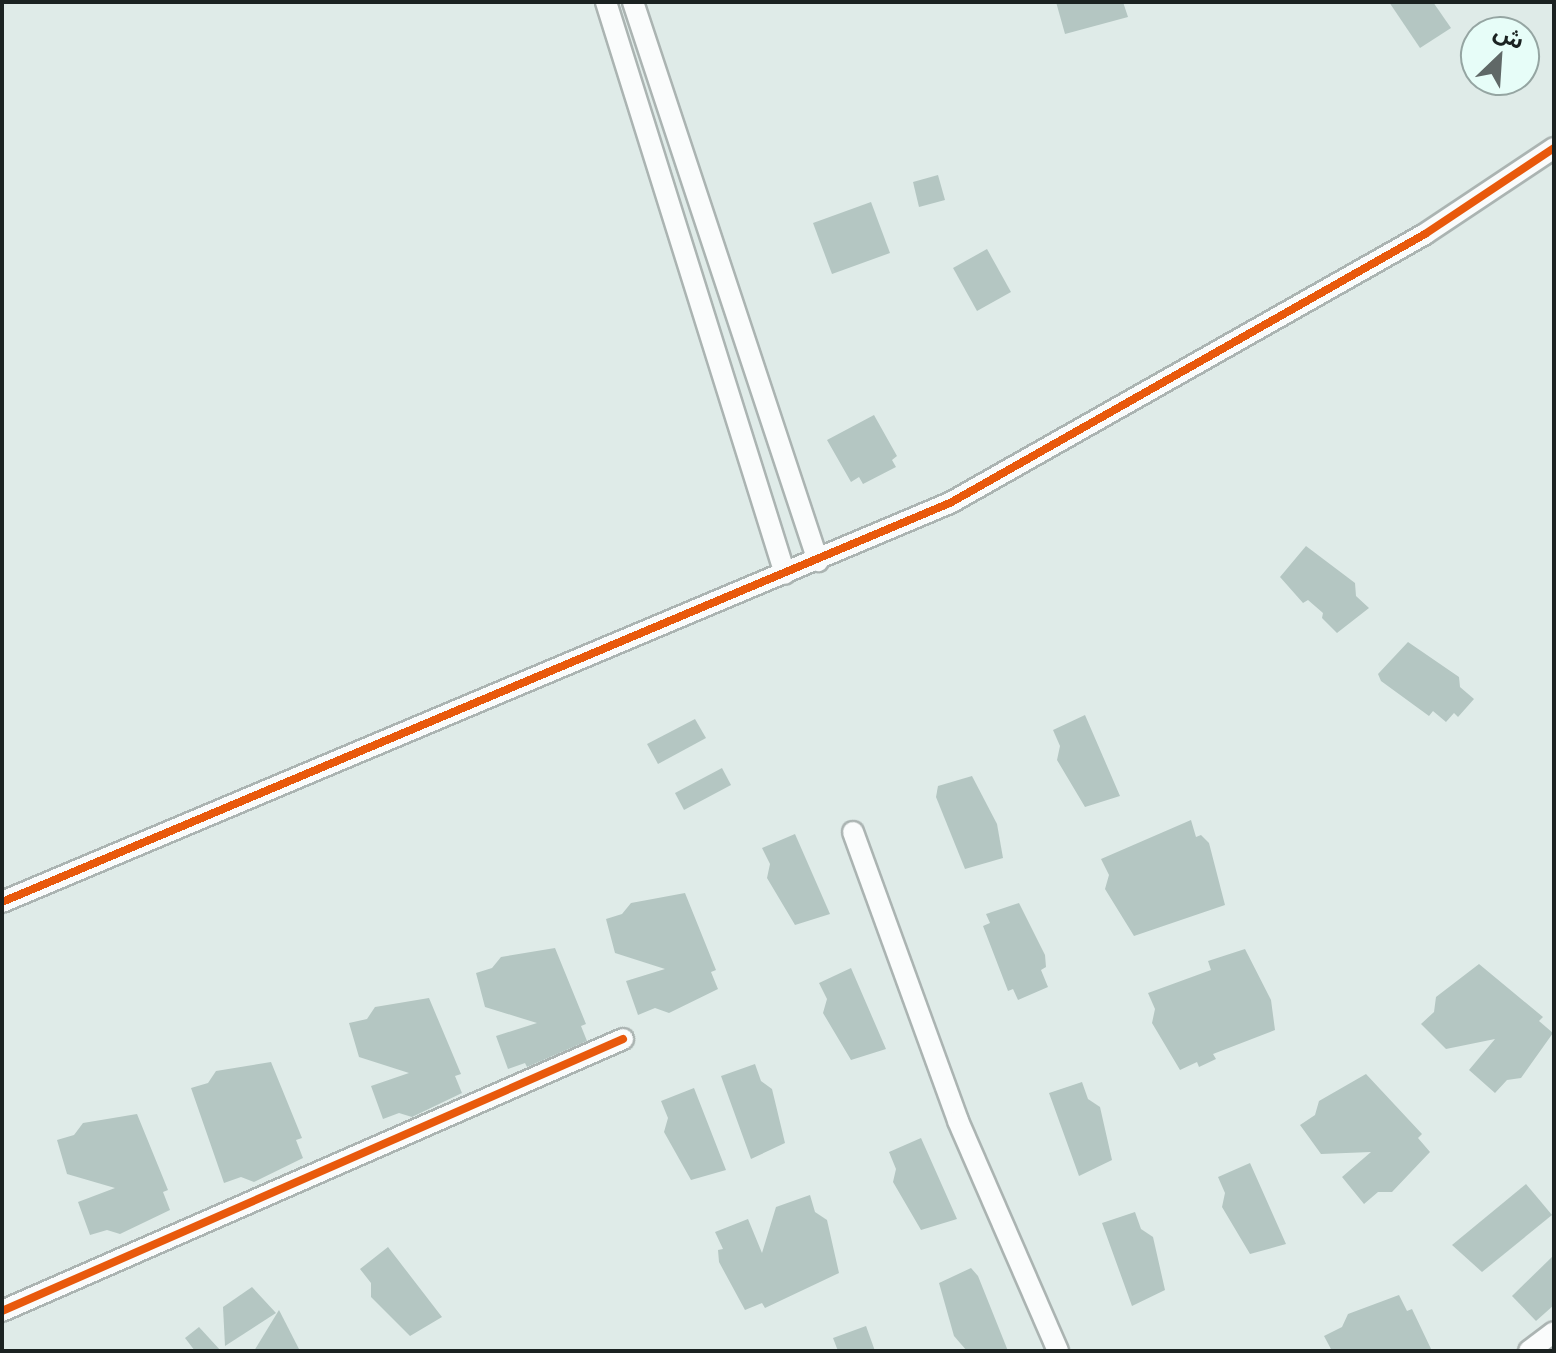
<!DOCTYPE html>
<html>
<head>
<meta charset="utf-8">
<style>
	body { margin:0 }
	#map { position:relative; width:1556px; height:1353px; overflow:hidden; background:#dfebe8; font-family:Quicksand,"Noto Sans Arabic",sans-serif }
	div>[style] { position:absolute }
	.building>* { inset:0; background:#b4c6c2 }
	.roads { filter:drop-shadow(2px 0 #abb4b2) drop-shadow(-2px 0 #abb4b2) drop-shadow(0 2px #abb4b2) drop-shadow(0 -2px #abb4b2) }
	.minor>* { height:20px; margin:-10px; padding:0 10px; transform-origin:10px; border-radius:10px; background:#fafcfc }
	.cycleway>* { height:8px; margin:-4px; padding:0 4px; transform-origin:4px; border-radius:4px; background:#e8590c }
	span { translate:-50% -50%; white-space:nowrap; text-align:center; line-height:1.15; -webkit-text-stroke:8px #e7fdf8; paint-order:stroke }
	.frame { position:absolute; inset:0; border:4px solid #1b2221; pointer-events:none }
	.north { position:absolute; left:1460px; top:16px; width:80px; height:80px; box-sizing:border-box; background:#e7fdf8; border:2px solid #95a5a2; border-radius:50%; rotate:25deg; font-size:22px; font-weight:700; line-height:32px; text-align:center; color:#1b2221 }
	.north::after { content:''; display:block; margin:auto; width:28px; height:36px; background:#606867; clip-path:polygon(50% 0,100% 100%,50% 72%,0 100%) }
</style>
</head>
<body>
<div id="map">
	<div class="building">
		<div style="clip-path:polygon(1056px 2px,1123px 2px,1128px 17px,1065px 34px)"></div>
		<div style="clip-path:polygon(1389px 2px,1433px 2px,1451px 28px,1420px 48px)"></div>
		<div style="clip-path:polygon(938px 175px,945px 200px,919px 207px,913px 182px)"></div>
		<div style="clip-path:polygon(871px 202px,890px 253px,832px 274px,813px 223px)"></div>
		<div style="clip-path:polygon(987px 249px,1011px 292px,977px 311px,953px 268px)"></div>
		<div style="clip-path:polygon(874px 415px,897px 456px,892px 460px,896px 467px,863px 484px,859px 477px,851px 482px,827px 440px)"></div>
		<div style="clip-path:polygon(1306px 546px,1355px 583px,1356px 596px,1369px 608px,1337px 633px,1322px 618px,1323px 613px,1308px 600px,1303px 603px,1280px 577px)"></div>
		<div style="clip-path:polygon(1408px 642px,1459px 677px,1460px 687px,1474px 699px,1458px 717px,1454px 713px,1446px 722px,1433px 711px,1429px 716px,1381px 681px,1378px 674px)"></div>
		<div style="clip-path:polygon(1085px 715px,1120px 796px,1085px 807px,1057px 760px,1060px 746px,1053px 730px)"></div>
		<div style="clip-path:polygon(695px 719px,706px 738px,658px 764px,647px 744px)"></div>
		<div style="clip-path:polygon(722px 768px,731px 785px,684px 810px,675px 793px)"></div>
		<div style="clip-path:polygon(972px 776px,997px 824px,1003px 858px,965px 869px,936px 797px,938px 786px)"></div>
		<div style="clip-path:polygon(1191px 820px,1196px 837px,1201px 835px,1209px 843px,1225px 905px,1134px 936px,1105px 889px,1109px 875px,1101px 859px)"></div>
		<div style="clip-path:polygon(795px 834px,830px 914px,795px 925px,767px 878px,770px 864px,762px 848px)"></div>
		<div style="clip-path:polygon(685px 893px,716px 970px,711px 972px,718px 989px,669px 1013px,655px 1008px,638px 1015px,626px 981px,665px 969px,615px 953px,606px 919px,622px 914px,631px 903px)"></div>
		<div style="clip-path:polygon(1019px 903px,1045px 955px,1046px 967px,1041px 970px,1048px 987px,1018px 1000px,1013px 989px,1008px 991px,983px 926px,990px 923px,986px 914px)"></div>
		<div style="clip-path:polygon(555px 948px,586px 1024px,581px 1026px,587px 1041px,527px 1067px,525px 1063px,508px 1069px,496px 1036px,537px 1023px,485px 1007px,476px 973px,492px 968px,501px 957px)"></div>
		<div style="clip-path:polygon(1245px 949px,1271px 1000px,1275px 1030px,1213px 1054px,1216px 1059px,1199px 1067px,1197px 1062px,1180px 1070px,1152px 1023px,1155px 1009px,1148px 993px,1211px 970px,1208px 961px)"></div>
		<div style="clip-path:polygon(1479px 964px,1543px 1017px,1539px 1021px,1553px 1033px,1521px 1078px,1507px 1080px,1495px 1093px,1469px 1070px,1495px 1039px,1446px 1049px,1421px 1024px,1434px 1012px,1436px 997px)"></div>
		<div style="clip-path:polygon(851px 968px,886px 1049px,851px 1060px,823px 1013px,827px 999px,819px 983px)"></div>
		<div style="clip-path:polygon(429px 998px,461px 1074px,455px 1076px,462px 1093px,412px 1117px,399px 1113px,383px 1119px,371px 1086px,409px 1073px,359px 1057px,349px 1023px,367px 1019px,375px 1007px)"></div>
		<div style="clip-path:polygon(271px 1062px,302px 1138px,296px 1140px,303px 1158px,254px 1182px,241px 1177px,224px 1183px,191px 1088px,208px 1083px,216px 1071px)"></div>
		<div style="clip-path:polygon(755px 1064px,761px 1081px,772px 1089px,785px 1143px,751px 1159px,721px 1076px)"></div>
		<div style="clip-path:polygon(1366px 1074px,1422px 1134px,1418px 1138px,1430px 1152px,1392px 1192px,1378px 1192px,1364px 1204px,1342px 1177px,1371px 1152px,1321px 1154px,1300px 1125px,1315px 1115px,1319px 1101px)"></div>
		<div style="clip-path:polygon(1082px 1082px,1088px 1099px,1100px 1107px,1112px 1160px,1079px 1176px,1049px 1093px)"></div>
		<div style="clip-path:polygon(694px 1088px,726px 1170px,691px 1180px,664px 1132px,668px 1118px,661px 1101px)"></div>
		<div style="clip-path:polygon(137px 1114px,168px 1190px,163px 1192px,170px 1210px,120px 1234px,107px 1230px,90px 1235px,78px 1202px,115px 1188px,67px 1174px,57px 1140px,74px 1135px,83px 1123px)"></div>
		<div style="clip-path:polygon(921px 1138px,957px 1219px,921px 1230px,893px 1182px,896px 1169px,889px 1152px)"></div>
		<div style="clip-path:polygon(1250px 1163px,1286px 1244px,1250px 1254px,1222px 1207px,1225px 1193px,1218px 1177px)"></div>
		<div style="clip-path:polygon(1526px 1184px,1552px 1215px,1482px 1272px,1452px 1245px)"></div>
		<div style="clip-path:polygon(810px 1195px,815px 1212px,827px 1220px,839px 1273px,765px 1308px,762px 1303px,745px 1310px,719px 1262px,718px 1250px,723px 1249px,715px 1232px,748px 1219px,762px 1253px,776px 1207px)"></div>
		<div style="clip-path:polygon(1135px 1212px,1141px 1229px,1153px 1237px,1165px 1290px,1132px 1306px,1102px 1223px)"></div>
		<div style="clip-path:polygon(388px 1247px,442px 1317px,410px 1336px,371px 1297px,371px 1283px,360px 1269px)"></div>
		<div style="clip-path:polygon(1554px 1255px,1554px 1305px,1536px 1321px,1512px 1296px)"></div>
		<div style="clip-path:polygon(971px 1268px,978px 1276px,1008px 1351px,967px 1351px,954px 1336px,939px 1283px)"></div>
		<div style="clip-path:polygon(252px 1287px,276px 1313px,225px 1346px,223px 1307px)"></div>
		<div style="clip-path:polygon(1399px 1295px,1407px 1311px,1412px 1309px,1432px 1351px,1332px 1351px,1324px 1336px,1342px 1327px,1348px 1314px)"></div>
		<div style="clip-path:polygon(279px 1310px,300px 1351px,254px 1351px)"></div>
		<div style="clip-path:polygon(866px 1326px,875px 1351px,838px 1351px,833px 1338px)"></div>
		<div style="clip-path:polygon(199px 1327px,221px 1351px,195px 1351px,185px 1338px)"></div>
	</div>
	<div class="roads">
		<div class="minor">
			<div style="left:606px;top:2px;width:599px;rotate:72.62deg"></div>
			<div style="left:633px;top:2px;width:589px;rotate:71.69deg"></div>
			<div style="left:853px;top:832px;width:307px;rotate:70deg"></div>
			<div style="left:958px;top:1121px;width:251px;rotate:66.5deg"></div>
			<div style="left:2px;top:902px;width:1029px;rotate:-22.83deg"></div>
			<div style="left:950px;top:503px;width:546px;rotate:-29.52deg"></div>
			<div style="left:1425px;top:234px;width:155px;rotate:-33.7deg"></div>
			<div style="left:2px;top:1311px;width:678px;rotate:-23.65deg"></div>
			<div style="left:1529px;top:1351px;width:31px;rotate:-37deg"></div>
		</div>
	</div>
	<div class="cycleway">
		<div style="left:2px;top:902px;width:1029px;rotate:-22.83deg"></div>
		<div style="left:950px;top:503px;width:546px;rotate:-29.52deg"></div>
		<div style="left:1425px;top:234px;width:155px;rotate:-33.7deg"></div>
		<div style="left:2px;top:1311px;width:678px;rotate:-23.65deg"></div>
	</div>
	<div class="frame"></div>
	<div class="north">ش</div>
</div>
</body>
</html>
